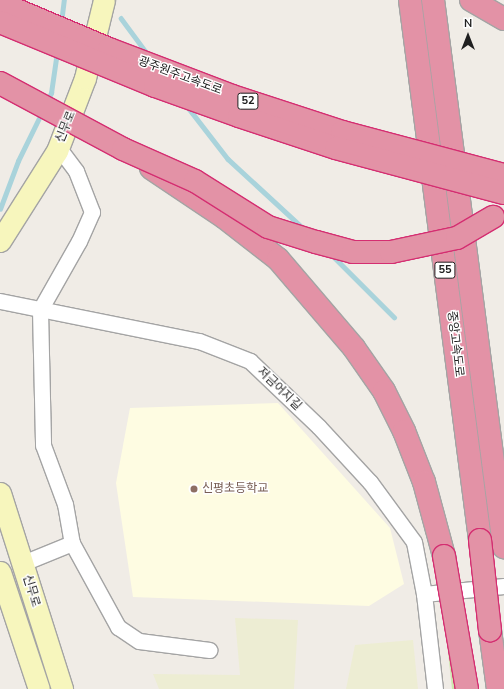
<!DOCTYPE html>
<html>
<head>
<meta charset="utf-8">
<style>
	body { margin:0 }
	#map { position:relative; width:504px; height:689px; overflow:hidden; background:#f0ece6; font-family:"Nunito Sans","Noto Sans KR",sans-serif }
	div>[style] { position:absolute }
	.education>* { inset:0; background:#fefce2 }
	.farmland>* { inset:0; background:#ededd3 }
	.grass>* { inset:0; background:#cee7af }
	.stream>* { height:4.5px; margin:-2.25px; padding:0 2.25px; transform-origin:2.25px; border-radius:2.25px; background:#a9d3db }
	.roads { filter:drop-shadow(1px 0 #a4a4a4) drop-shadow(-1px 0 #a4a4a4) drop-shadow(0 1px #a4a4a4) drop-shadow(0 -1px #a4a4a4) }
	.street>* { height:15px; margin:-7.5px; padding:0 7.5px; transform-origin:7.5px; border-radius:7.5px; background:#fff }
	.secondary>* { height:21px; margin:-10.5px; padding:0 10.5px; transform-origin:10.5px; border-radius:10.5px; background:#f7f6bd }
	.highway>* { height:22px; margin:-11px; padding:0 11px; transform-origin:11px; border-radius:11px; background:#e392a6 }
	.bridges { filter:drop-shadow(1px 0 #d42e71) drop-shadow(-1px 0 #d42e71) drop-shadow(0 1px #d42e71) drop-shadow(0 -1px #d42e71) }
	.highway-bridge>* { height:22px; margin:-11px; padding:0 11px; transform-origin:11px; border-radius:11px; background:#e392a6 }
	.dots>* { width:11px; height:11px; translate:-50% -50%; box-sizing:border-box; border:2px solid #fff; border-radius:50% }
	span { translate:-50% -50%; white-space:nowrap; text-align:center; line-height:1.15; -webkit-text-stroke:3px #fff; paint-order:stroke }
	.shield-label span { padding:1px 3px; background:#fff; border:1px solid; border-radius:3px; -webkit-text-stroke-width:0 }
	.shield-label { font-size:11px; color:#202020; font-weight:700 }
	.street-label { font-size:12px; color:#202020 }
	.education-label { font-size:12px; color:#785e54 }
	.left { translate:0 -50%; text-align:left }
	.north { position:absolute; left:448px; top:16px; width:40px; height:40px; -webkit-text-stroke:3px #fff; paint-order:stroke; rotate:0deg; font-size:11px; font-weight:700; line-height:16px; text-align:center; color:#202020 }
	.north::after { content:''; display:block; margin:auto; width:14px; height:18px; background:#202020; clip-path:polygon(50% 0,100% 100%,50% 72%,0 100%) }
</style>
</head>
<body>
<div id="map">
	<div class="education">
		<div style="clip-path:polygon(278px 403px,390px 528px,404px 584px,369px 606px,133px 597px,116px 483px,130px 408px)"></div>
	</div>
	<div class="farmland">
		<div style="clip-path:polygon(235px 618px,298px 620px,294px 689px,159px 689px,153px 674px,240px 675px)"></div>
		<div style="clip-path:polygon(413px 640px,418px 689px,346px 689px,355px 645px)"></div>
	</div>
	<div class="grass">
		<div style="clip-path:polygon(443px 607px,456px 689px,452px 689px)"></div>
	</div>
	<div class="stream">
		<div style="left:121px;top:18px;width:47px;rotate:53.6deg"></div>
		<div style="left:61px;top:23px;width:23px;rotate:-83deg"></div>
		<div style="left:47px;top:101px;width:9px;rotate:-63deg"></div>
		<div style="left:51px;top:93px;width:41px;rotate:-81.7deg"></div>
		<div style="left:187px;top:106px;width:67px;rotate:52.3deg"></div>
		<div style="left:228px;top:159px;width:102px;rotate:42.6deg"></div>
		<div style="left:0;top:209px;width:51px;rotate:-69.4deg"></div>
		<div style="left:18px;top:161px;width:55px;rotate:-63.9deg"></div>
		<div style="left:332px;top:255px;width:88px;rotate:45deg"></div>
	</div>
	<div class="roads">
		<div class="street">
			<div style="left:58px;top:147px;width:30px;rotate:53deg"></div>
			<div style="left:76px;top:171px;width:44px;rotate:68.7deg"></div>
			<div style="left:92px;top:212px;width:32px;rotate:114deg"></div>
			<div style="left:79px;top:241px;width:79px;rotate:119.5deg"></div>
			<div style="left:40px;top:310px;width:135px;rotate:88.7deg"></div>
			<div style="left:43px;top:445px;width:63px;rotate:69.6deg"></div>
			<div style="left:65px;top:504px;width:40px;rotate:80deg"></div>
			<div style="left:72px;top:543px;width:96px;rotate:61.3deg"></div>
			<div style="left:118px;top:627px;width:25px;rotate:34deg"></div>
			<div style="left:139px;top:641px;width:71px;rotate:7.3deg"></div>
			<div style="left:0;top:301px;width:203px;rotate:11.4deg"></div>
			<div style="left:199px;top:341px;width:55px;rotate:21.4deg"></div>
			<div style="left:250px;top:361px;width:95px;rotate:43.7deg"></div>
			<div style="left:319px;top:427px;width:75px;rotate:47.2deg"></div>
			<div style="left:370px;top:482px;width:74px;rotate:53.7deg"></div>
			<div style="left:414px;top:542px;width:53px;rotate:79.1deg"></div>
			<div style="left:424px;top:594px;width:96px;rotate:83.4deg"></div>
			<div style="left:23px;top:563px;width:53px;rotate:-22.2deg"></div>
			<div style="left:424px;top:594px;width:80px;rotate:-5.7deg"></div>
		</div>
		<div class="secondary">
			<div style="left:0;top:241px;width:107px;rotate:-57.7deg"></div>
			<div style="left:57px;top:151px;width:78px;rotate:-69deg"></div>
			<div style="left:85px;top:78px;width:80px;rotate:-76.3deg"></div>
			<div style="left:0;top:493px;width:206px;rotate:72.4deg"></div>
			<div style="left:0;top:572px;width:123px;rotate:71.6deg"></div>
		</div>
		<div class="highway">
			<div style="left:410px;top:0;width:545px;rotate:82.61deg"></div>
			<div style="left:433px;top:0;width:552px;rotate:82.6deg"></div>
			<div style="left:471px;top:0;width:38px;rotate:30deg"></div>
			<div style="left:151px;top:168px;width:88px;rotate:33.9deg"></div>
			<div style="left:224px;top:217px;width:68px;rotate:37.9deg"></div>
			<div style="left:278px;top:259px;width:117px;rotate:49.5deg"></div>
			<div style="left:354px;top:348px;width:52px;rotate:55.1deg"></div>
			<div style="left:384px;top:391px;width:45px;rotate:63.4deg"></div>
			<div style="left:404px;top:431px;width:55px;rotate:68.6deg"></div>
			<div style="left:424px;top:482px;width:77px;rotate:74.9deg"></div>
			<div style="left:490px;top:630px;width:60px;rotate:82.3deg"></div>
		</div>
	</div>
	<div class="bridges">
		<div class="highway-bridge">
			<div style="left:0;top:3px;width:118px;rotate:22.9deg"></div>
			<div style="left:109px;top:49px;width:132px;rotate:20.9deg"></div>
			<div style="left:232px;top:96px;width:116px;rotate:18.1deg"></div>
			<div style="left:342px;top:132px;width:168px;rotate:14.9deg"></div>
			<div style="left:0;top:22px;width:168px;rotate:22.4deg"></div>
			<div style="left:155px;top:86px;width:89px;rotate:19.7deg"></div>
			<div style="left:239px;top:116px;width:102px;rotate:18.3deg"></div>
			<div style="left:336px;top:148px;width:174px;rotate:15deg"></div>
			<div style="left:0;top:83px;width:140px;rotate:28.2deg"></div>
			<div style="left:123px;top:149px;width:79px;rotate:24deg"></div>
			<div style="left:195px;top:181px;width:86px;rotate:32.2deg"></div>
			<div style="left:268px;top:227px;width:50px;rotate:17.4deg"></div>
			<div style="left:316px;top:242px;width:38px;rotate:15deg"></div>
			<div style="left:353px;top:252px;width:38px"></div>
			<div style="left:391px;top:252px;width:67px;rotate:-12deg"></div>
			<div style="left:457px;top:238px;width:42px;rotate:-30.3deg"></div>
			<div style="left:480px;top:540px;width:91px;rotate:83.7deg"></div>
			<div style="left:444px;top:556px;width:135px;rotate:80.2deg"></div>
		</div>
	</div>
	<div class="dots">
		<div style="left:194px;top:489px;background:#8d6e63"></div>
	</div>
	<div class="shield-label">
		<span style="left:248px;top:101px">52</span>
		<span style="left:445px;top:270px">55</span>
	</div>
	<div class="street-label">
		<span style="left:180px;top:76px;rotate:20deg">광주원주고속도로</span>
		<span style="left:66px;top:127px;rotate:-68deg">신무로</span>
		<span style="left:455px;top:344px;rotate:83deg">중앙고속도로</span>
		<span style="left:279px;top:389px;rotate:44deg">저금어지길</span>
		<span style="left:31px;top:591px;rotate:73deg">신무로</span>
	</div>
	<div class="education-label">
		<span class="left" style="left:202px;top:489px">신평초등학교</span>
	</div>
	<div class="north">N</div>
</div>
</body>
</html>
